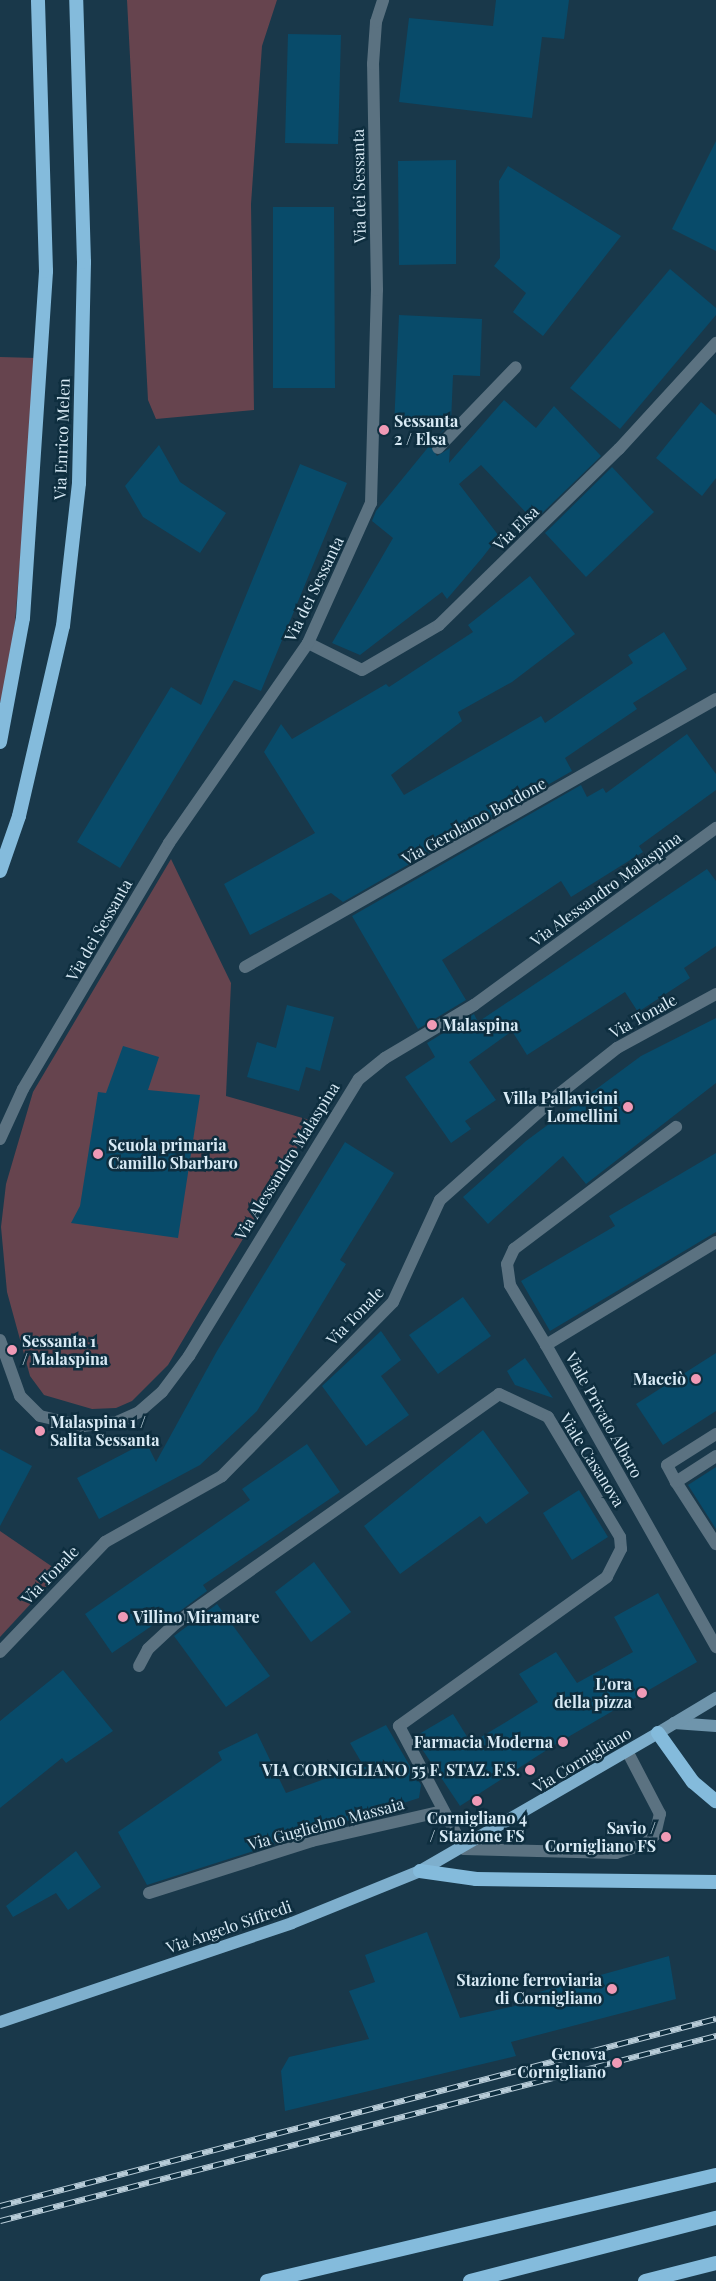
<!DOCTYPE html>
<html>
<head>
<meta charset="utf-8">
<style>
	body { margin:0 }
	#map { position:relative; width:716px; height:2281px; overflow:hidden; background:#19384a; font-family:"Playfair Display",serif }
	div>[style] { position:absolute }
	.green>* { inset:0; background:#66444e }
	.building>* { inset:0; background:#084b6a }
	.service>* { height:12px; margin:-6px; padding:0 6px; transform-origin:6px; border-radius:6px; background:#5b7281 }
	.minor>* { height:12px; margin:-6px; padding:0 6px; transform-origin:6px; border-radius:6px; background:#5b7281 }
	.secondary>* { height:12px; margin:-6px; padding:0 6px; transform-origin:6px; border-radius:6px; background:#6f95ac }
	.primary>* { height:12px; margin:-6px; padding:0 6px; transform-origin:6px; border-radius:6px; background:#7eafcd }
	.trunk>* { height:14px; margin:-7px; padding:0 7px; transform-origin:7px; border-radius:7px; background:#84bbdc }
	.rail>* { height:5.5px; margin-top:-2.75px; transform-origin:0; background:repeating-linear-gradient(90deg,#0e2e3f 0 11px,#b8ccd8 0 22px); box-sizing:border-box; border-block:1px solid #b8ccd8 }
	.dots>* { width:14px; height:14px; translate:-50% -50%; box-sizing:border-box; border:2px solid #0e2e3f; border-radius:50% }
	span { translate:-50% -50%; white-space:nowrap; text-align:center; line-height:1.15; -webkit-text-stroke:5px #0e2e3f; paint-order:stroke }
	.street-label { font-size:16px; color:#d8eaf5 }
	.poi-label { font-size:16px; color:#d8eaf5; font-weight:700 }
	.left { translate:0 -50%; text-align:left }
	.right { translate:-100% -50%; text-align:right }
</style>
</head>
<body>
<div id="map">
	<div class="green">
		<div style="clip-path:polygon(127px 0,277px 0,262px 46px,251px 204px,254px 410px,156px 419px,148px 400px)"></div>
		<div style="clip-path:polygon(0 357px,37px 358px,12px 658px,0 704px)"></div>
		<div style="clip-path:polygon(171px 859px,231px 983px,226px 1096px,313px 1121px,168px 1365px,132px 1401px,116px 1408px,92px 1409px,44px 1395px,30px 1376px,7px 1292px,1px 1227px,6px 1184px,33px 1092px)"></div>
		<div style="clip-path:polygon(0 1531px,60px 1572px,0 1637px)"></div>
	</div>
	<div class="building">
		<div style="clip-path:polygon(496px 0,569px 0,564px 39px,542px 37px,532px 118px,399px 102px,409px 18px,493px 26px)"></div>
		<div style="clip-path:polygon(288px 34px,341px 35px,338px 144px,285px 143px)"></div>
		<div style="clip-path:polygon(716px 141px,716px 251px,672px 229px)"></div>
		<div style="clip-path:polygon(456px 160px,456px 264px,399px 265px,398px 161px)"></div>
		<div style="clip-path:polygon(508px 166px,621px 236px,543px 336px,513px 312px,526px 293px,494px 266px,500px 258px,499px 181px)"></div>
		<div style="clip-path:polygon(273px 207px,334px 207px,335px 388px,273px 388px)"></div>
		<div style="clip-path:polygon(670px 269px,716px 308px,716px 315px,620px 429px,570px 388px)"></div>
		<div style="clip-path:polygon(399px 315px,482px 319px,480px 376px,453px 375px,451px 423px,437px 437px,444px 429px,394px 427px)"></div>
		<div style="clip-path:polygon(504px 400px,536px 428px,554px 406px,601px 456px,534px 521px,481px 465px,459px 484px,499px 536px,482px 558px,447px 599px,442px 592px,360px 655px,332px 643px,393px 538px,372px 521px,376px 511px,430px 445px,437px 456px,450px 448px,449px 463px)"></div>
		<div style="clip-path:polygon(701px 402px,716px 415px,716px 478px,702px 496px,656px 458px)"></div>
		<div style="clip-path:polygon(159px 445px,180px 482px,226px 513px,200px 553px,143px 517px,125px 486px)"></div>
		<div style="clip-path:polygon(300px 464px,347px 483px,261px 691px,234px 680px,120px 868px,77px 842px,171px 687px,201px 705px)"></div>
		<div style="clip-path:polygon(612px 467px,654px 512px,586px 577px,545px 533px)"></div>
		<div style="clip-path:polygon(530px 576px,575px 634px,512px 682px,458px 712px,462px 721px,391px 775px,404px 795px,541px 716px,545px 723px,633px 663px,628px 655px,664px 632px,687px 669px,633px 703px,637px 709px,565px 758px,572px 771px,343px 902px,331px 893px,250px 935px,224px 884px,315px 833px,264px 752px,281px 724px,292px 739px,386px 684px,389px 687px,473px 632px,468px 625px)"></div>
		<div style="clip-path:polygon(687px 734px,716px 774px,716px 790px,639px 846px,643px 852px,571px 897px,561px 881px,442px 960px,466px 1000px,418px 1029px,352px 916px,581px 785px,587px 797px,603px 788px,606px 793px)"></div>
		<div style="clip-path:polygon(707px 869px,716px 881px,716px 946px,684px 968px,690px 978px,638px 1012px,625px 992px,527px 1055px,512px 1031px,469px 1062px,496px 1100px,465px 1121px,471px 1129px,451px 1143px,405px 1077px,435px 1057px,427px 1043px,474px 1014px,478px 1022px)"></div>
		<div style="clip-path:polygon(287px 1005px,334px 1017px,320px 1071px,306px 1067px,299px 1091px,247px 1077px,257px 1042px,276px 1048px)"></div>
		<div style="clip-path:polygon(716px 1018px,716px 1083px,586px 1184px,563px 1156px,488px 1224px,463px 1197px,526px 1141px,641px 1056px)"></div>
		<div style="clip-path:polygon(123px 1046px,159px 1057px,148px 1090px,200px 1095px,178px 1238px,71px 1223px,80px 1206px,98px 1092px,106px 1093px)"></div>
		<div style="clip-path:polygon(345px 1142px,394px 1173px,340px 1260px,346px 1264px,257px 1411px,200px 1465px,99px 1519px,77px 1478px,146px 1442px,156px 1462px,217px 1351px)"></div>
		<div style="clip-path:polygon(716px 1153px,716px 1232px,550px 1331px,521px 1281px,615px 1226px,609px 1216px)"></div>
		<div style="clip-path:polygon(463px 1297px,491px 1336px,438px 1374px,409px 1335px)"></div>
		<div style="clip-path:polygon(381px 1331px,401px 1360px,381px 1376px,409px 1415px,366px 1446px,322px 1386px)"></div>
		<div style="clip-path:polygon(716px 1353px,716px 1411px,663px 1445px,636px 1404px)"></div>
		<div style="clip-path:polygon(525px 1358px,553px 1398px,515px 1385px,507px 1371px)"></div>
		<div style="clip-path:polygon(483px 1430px,529px 1493px,486px 1524px,480px 1516px,400px 1574px,364px 1526px)"></div>
		<div style="clip-path:polygon(307px 1444px,340px 1492px,203px 1585px,207px 1591px,164px 1623px,162px 1619px,112px 1653px,85px 1614px,250px 1500px,242px 1489px)"></div>
		<div style="clip-path:polygon(0 1449px,32px 1466px,0 1526px)"></div>
		<div style="clip-path:polygon(716px 1467px,716px 1529px,688px 1485px)"></div>
		<div style="clip-path:polygon(579px 1490px,608px 1537px,572px 1560px,543px 1513px)"></div>
		<div style="clip-path:polygon(314px 1562px,351px 1612px,311px 1642px,275px 1592px)"></div>
		<div style="clip-path:polygon(658px 1593px,697px 1662px,556px 1744px,460px 1806px,414px 1737px,453px 1714px,471px 1743px,506px 1722px,538px 1702px,519px 1674px,556px 1652px,577px 1683px,633px 1652px,614px 1617px)"></div>
		<div style="clip-path:polygon(217px 1604px,270px 1676px,226px 1707px,174px 1636px)"></div>
		<div style="clip-path:polygon(63px 1670px,113px 1731px,66px 1763px,62px 1758px,0 1808px,0 1721px)"></div>
		<div style="clip-path:polygon(386px 1725px,421px 1785px,419px 1798px,147px 1885px,118px 1832px,222px 1760px,218px 1752px,257px 1733px,286px 1793px,363px 1765px,350px 1743px)"></div>
		<div style="clip-path:polygon(76px 1851px,101px 1887px,68px 1910px,56px 1893px,13px 1917px,6px 1906px)"></div>
		<div style="clip-path:polygon(427px 1932px,460px 2018px,515px 2006px,514px 1999px,669px 1956px,676px 1999px,511px 2042px,516px 2056px,285px 2111px,281px 2071px,289px 2057px,369px 2039px,349px 1991px,375px 1982px,365px 1955px)"></div>
	</div>
	<div class="service">
		<div style="left:438px;top:448px;width:112px;rotate:-46.1deg"></div>
		<div style="left:716px;top:1456px;width:48px;rotate:147deg"></div>
		<div style="left:676px;top:1482px;width:74px;rotate:57.2deg"></div>
		<div style="left:676px;top:1482px;width:19px;rotate:-118deg"></div>
		<div style="left:667px;top:1465px;width:58px;rotate:-32.3deg"></div>
		<div style="left:464px;top:1849px;width:152px;rotate:1.5deg"></div>
		<div style="left:616px;top:1853px;width:30px;rotate:-17deg"></div>
		<div style="left:645px;top:1844px;width:13px;rotate:-42deg"></div>
		<div style="left:655px;top:1835px;width:22px;rotate:-77deg"></div>
		<div style="left:660px;top:1814px;width:71px;rotate:-117.6deg"></div>
	</div>
	<div class="minor">
		<div style="left:308px;top:643px;width:60px;rotate:26.6deg"></div>
		<div style="left:362px;top:670px;width:89px;rotate:-30.3deg"></div>
		<div style="left:439px;top:625px;width:252px;rotate:-44.4deg"></div>
		<div style="left:619px;top:449px;width:144px;rotate:-47.5deg"></div>
		<div style="left:245px;top:967px;width:542px;rotate:-29.64deg"></div>
		<div style="left:0;top:1139px;width:55px;rotate:-65.3deg"></div>
		<div style="left:23px;top:1089px;width:286px;rotate:-59.3deg"></div>
		<div style="left:169px;top:843px;width:244px;rotate:-55.2deg"></div>
		<div style="left:308px;top:643px;width:154px;rotate:-65.8deg"></div>
		<div style="left:371px;top:503px;width:213px;rotate:-88.4deg"></div>
		<div style="left:377px;top:290px;width:226px;rotate:-91deg"></div>
		<div style="left:373px;top:64px;width:42px;rotate:-85.9deg"></div>
		<div style="left:376px;top:22px;width:23px;rotate:-72deg"></div>
		<div style="left:716px;top:1242px;width:199px;rotate:148.8deg"></div>
		<div style="left:546px;top:1345px;width:347px;rotate:60.6deg"></div>
		<div style="left:0;top:1340px;width:59px;rotate:70.3deg"></div>
		<div style="left:20px;top:1396px;width:28px;rotate:45deg"></div>
		<div style="left:40px;top:1416px;width:44px;rotate:13.1deg"></div>
		<div style="left:83px;top:1426px;width:34px;rotate:-7deg"></div>
		<div style="left:117px;top:1422px;width:24px;rotate:-24deg"></div>
		<div style="left:139px;top:1412px;width:30px;rotate:-41deg"></div>
		<div style="left:162px;top:1392px;width:45px;rotate:-53.1deg"></div>
		<div style="left:189px;top:1356px;width:325px;rotate:-58.5deg"></div>
		<div style="left:359px;top:1079px;width:33px;rotate:-39deg"></div>
		<div style="left:385px;top:1058px;width:104px;rotate:-30.8deg"></div>
		<div style="left:474px;top:1005px;width:300px;rotate:-36.2deg"></div>
		<div style="left:546px;top:1345px;width:70px;rotate:-121deg"></div>
		<div style="left:510px;top:1285px;width:21px;rotate:-98deg"></div>
		<div style="left:507px;top:1264px;width:17px;rotate:-65deg"></div>
		<div style="left:514px;top:1249px;width:203px;rotate:-37deg"></div>
		<div style="left:0;top:1652px;width:152px;rotate:-46.3deg"></div>
		<div style="left:105px;top:1542px;width:134px;rotate:-29.4deg"></div>
		<div style="left:222px;top:1476px;width:244px;rotate:-45.5deg"></div>
		<div style="left:393px;top:1302px;width:112px;rotate:-65.3deg"></div>
		<div style="left:440px;top:1200px;width:159px;rotate:-41.7deg"></div>
		<div style="left:559px;top:1094px;width:74px;rotate:-38.4deg"></div>
		<div style="left:617px;top:1048px;width:113px;rotate:-28.6deg"></div>
		<div style="left:139px;top:1666px;width:19px;rotate:-62deg"></div>
		<div style="left:148px;top:1649px;width:38px;rotate:-43deg"></div>
		<div style="left:176px;top:1623px;width:396px;rotate:-35.3deg"></div>
		<div style="left:499px;top:1394px;width:54px;rotate:25.1deg"></div>
		<div style="left:548px;top:1417px;width:140px;rotate:59deg"></div>
		<div style="left:620px;top:1537px;width:12px;rotate:85deg"></div>
		<div style="left:621px;top:1549px;width:31px;rotate:117deg"></div>
		<div style="left:607px;top:1577px;width:256px;rotate:144.4deg"></div>
		<div style="left:399px;top:1726px;width:139px;rotate:62.1deg"></div>
		<div style="left:149px;top:1893px;width:171px;rotate:-17.7deg"></div>
		<div style="left:312px;top:1841px;width:134px;rotate:-12.9deg"></div>
	</div>
	<div class="secondary">
		<div style="left:674px;top:1723px;width:42px;rotate:4.1deg"></div>
		<div style="left:658px;top:1733px;width:68px;rotate:-31.1deg"></div>
	</div>
	<div class="primary">
		<div style="left:0;top:2022px;width:308px;rotate:-18.7deg"></div>
		<div style="left:292px;top:1923px;width:138px;rotate:-22.1deg"></div>
		<div style="left:420px;top:1871px;width:275px;rotate:-30.1deg"></div>
	</div>
	<div class="trunk">
		<div style="left:0;top:742px;width:126px;rotate:-79.5deg"></div>
		<div style="left:23px;top:618px;width:348px;rotate:-86.2deg"></div>
		<div style="left:46px;top:271px;width:271px;rotate:-91.7deg"></div>
		<div style="left:0;top:871px;width:58px;rotate:-70.9deg"></div>
		<div style="left:19px;top:816px;width:195px;rotate:-77deg"></div>
		<div style="left:63px;top:626px;width:144px;rotate:-83.6deg"></div>
		<div style="left:79px;top:483px;width:221px;rotate:-88.7deg"></div>
		<div style="left:84px;top:262px;width:262px;rotate:-91.7deg"></div>
		<div style="left:658px;top:1733px;width:60px;rotate:54.5deg"></div>
		<div style="left:693px;top:1782px;width:30px;rotate:40deg"></div>
		<div style="left:420px;top:1871px;width:57px;rotate:8.1deg"></div>
		<div style="left:476px;top:1879px;width:240px;rotate:0.7deg"></div>
		<div style="left:267px;top:2281px;width:461px;rotate:-13.3deg"></div>
		<div style="left:470px;top:2281px;width:254px;rotate:-14.4deg"></div>
		<div style="left:645px;top:2281px;width:73px;rotate:-14.2deg"></div>
	</div>
	<div class="rail">
		<div style="left:0;top:2206px;width:740px;rotate:-14.64deg"></div>
		<div style="left:0;top:2221px;width:740px;rotate:-14.49deg"></div>
	</div>
	<div class="dots">
		<div style="left:384px;top:430px;background:#f09ab6"></div>
		<div style="left:432px;top:1025px;background:#f09ab6"></div>
		<div style="left:628px;top:1107px;background:#f09ab6"></div>
		<div style="left:98px;top:1154px;background:#f09ab6"></div>
		<div style="left:12px;top:1350px;background:#f09ab6"></div>
		<div style="left:696px;top:1379px;background:#f09ab6"></div>
		<div style="left:40px;top:1431px;background:#f09ab6"></div>
		<div style="left:123px;top:1617px;background:#f09ab6"></div>
		<div style="left:642px;top:1693px;background:#f09ab6"></div>
		<div style="left:563px;top:1742px;background:#f09ab6"></div>
		<div style="left:530px;top:1770px;background:#f09ab6"></div>
		<div style="left:477px;top:1801px;background:#f09ab6"></div>
		<div style="left:666px;top:1837px;background:#f09ab6"></div>
		<div style="left:612px;top:1989px;background:#f09ab6"></div>
		<div style="left:617px;top:2063px;background:#f09ab6"></div>
	</div>
	<div class="street-label">
		<span style="left:359px;top:186px;rotate:-91deg">Via dei Sessanta</span>
		<span style="left:62px;top:439px;rotate:-88deg">Via Enrico Melen</span>
		<span style="left:516px;top:528px;rotate:-44deg">Via Elsa</span>
		<span style="left:314px;top:589px;rotate:-64deg">Via dei Sessanta</span>
		<span style="left:474px;top:821px;rotate:-29deg">Via Gerolamo Bordone</span>
		<span style="left:606px;top:889px;rotate:-36deg">Via Alessandro Malaspina</span>
		<span style="left:99px;top:930px;rotate:-60deg">Via dei Sessanta</span>
		<span style="left:643px;top:1016px;rotate:-29deg">Via Tonale</span>
		<span style="left:287px;top:1161px;rotate:-58deg">Via Alessandro Malaspina</span>
		<span style="left:355px;top:1316px;rotate:-46deg">Via Tonale</span>
		<span style="left:604px;top:1415px;rotate:61deg">Viale Privato Albaro</span>
		<span style="left:592px;top:1460px;rotate:58deg">Viale Casanova</span>
		<span style="left:50px;top:1575px;rotate:-46deg">Via Tonale</span>
		<span style="left:582px;top:1760px;rotate:-31deg">Via Cornigliano</span>
		<span style="left:326px;top:1824px;rotate:-15deg">Via Guglielmo Massaia</span>
		<span style="left:229px;top:1927px;rotate:-19deg">Via Angelo Siffredi</span>
	</div>
	<div class="poi-label">
		<span class="left" style="left:394px;top:430px">Sessanta<br>2 / Elsa</span>
		<span class="left" style="left:442px;top:1025px">Malaspina</span>
		<span class="right" style="left:618px;top:1107px">Villa Pallavicini<br>Lomellini</span>
		<span class="left" style="left:108px;top:1154px">Scuola primaria<br>Camillo Sbarbaro</span>
		<span class="left" style="left:22px;top:1350px">Sessanta 1<br>/ Malaspina</span>
		<span class="right" style="left:686px;top:1379px">Macciò</span>
		<span class="left" style="left:50px;top:1431px">Malaspina 1 /<br>Salita Sessanta</span>
		<span class="left" style="left:133px;top:1617px">Villino Miramare</span>
		<span class="right" style="left:632px;top:1693px">L'ora<br>della pizza</span>
		<span class="right" style="left:553px;top:1742px">Farmacia Moderna</span>
		<span class="right" style="left:520px;top:1770px">VIA CORNIGLIANO 55 F. STAZ. F.S.</span>
		<span style="left:477px;top:1827px">Cornigliano 4<br>/ Stazione FS</span>
		<span class="right" style="left:656px;top:1837px">Savio /<br>Cornigliano FS</span>
		<span class="right" style="left:602px;top:1989px">Stazione ferroviaria<br>di Cornigliano</span>
		<span class="right" style="left:606px;top:2063px">Genova<br>Cornigliano</span>
	</div>
</div>
</body>
</html>
